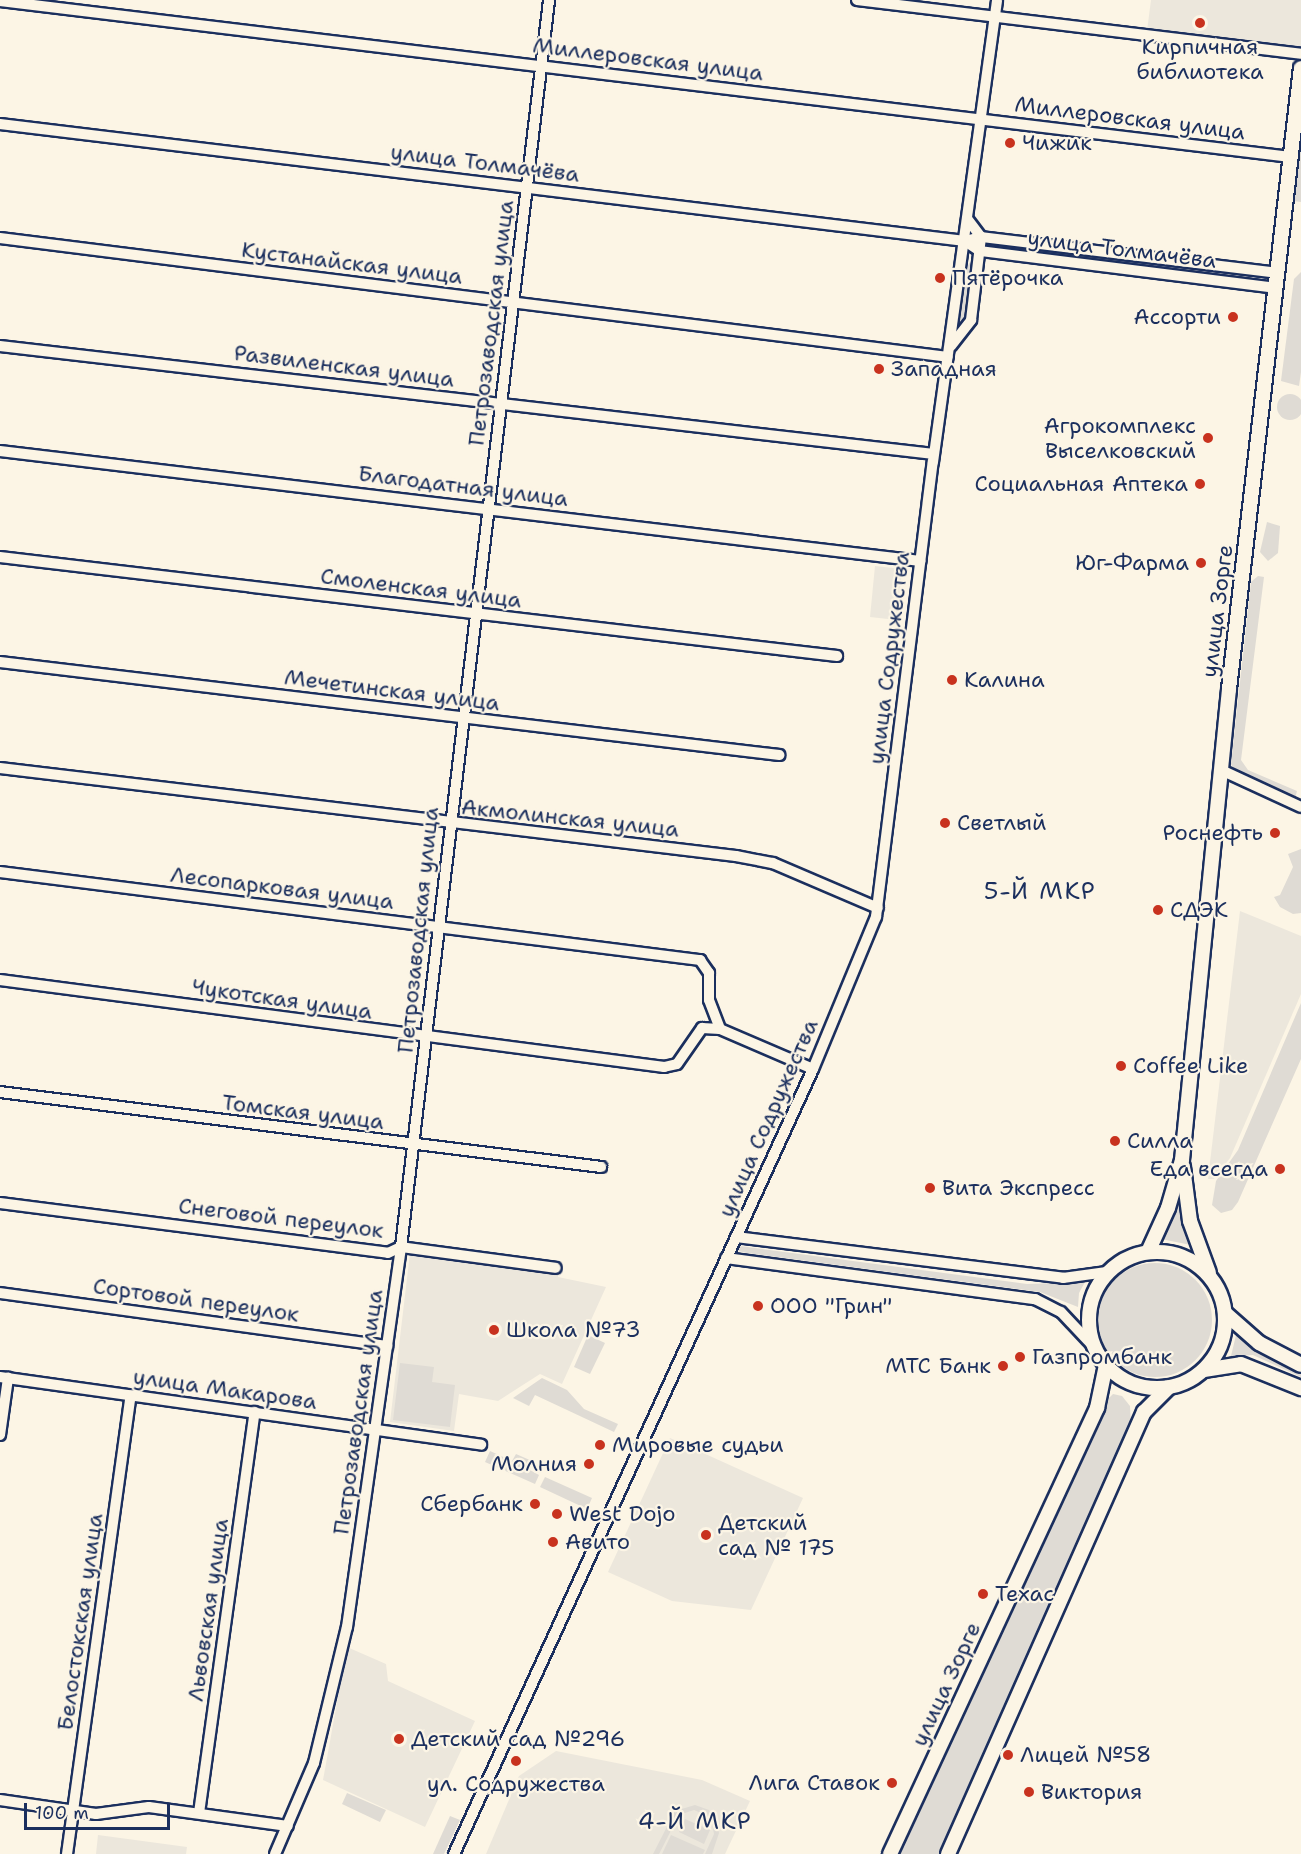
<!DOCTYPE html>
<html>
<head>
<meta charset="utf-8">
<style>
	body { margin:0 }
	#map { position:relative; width:1301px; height:1854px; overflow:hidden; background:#fcf5e5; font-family:"Shantell Sans",sans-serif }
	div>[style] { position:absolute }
	.built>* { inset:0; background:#ece7dc }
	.green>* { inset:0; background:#dfdbd4 }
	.round { border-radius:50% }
	.roads { filter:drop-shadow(2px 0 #1b2f5e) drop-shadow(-2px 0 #1b2f5e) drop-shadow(0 2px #1b2f5e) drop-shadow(0 -2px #1b2f5e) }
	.minor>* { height:10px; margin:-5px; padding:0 5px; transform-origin:5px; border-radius:5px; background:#fcf5e5 }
	.major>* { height:14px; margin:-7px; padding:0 7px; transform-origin:7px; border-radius:7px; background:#fcf5e5 }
	.major>.ring { margin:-7px; padding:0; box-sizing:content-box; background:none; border:14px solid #fcf5e5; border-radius:50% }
	.dots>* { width:16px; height:16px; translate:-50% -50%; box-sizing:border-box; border:3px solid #fcf5e5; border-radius:50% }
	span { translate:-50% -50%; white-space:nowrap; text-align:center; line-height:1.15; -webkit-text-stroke:4.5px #fcf5e5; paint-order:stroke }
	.poi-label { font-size:22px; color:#1b2f5e }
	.left { translate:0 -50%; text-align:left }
	.right { translate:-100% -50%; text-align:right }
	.street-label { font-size:22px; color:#1b2f5e }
	.neighbourhood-label { font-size:24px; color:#1b2f5e; letter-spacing:1.5px }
	.scale { position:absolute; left:24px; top:1803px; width:146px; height:27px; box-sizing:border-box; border:3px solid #1b2f5e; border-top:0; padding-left:8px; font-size:18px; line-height:21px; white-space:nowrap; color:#1b2f5e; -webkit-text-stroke:4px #fcf5e5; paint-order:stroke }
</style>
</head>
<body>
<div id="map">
	<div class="built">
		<div style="clip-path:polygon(1151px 0,1301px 0,1301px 49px,1147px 31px)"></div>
		<div style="clip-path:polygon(875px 566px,902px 569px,897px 620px,870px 617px)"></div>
		<div style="clip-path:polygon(1240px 911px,1301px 936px,1301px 994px,1230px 1158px,1214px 1179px,1208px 1179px)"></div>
		<div style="clip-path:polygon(410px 1253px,558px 1272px,558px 1277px,606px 1287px,562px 1384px,540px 1374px,498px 1401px,459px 1394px,454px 1431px,390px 1422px)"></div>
		<div style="clip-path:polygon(670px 1438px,803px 1498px,751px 1610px,672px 1601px,608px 1572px)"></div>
		<div style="clip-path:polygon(347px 1647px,386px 1664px,388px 1681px,475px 1721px,425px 1827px,323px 1780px)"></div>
		<div style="clip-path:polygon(556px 1751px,702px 1780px,750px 1801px,725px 1854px,486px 1854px,519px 1776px)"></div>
		<div style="clip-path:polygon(98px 1835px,187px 1847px,186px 1854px,96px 1854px)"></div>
	</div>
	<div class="green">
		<div style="clip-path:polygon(1301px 124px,1301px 202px,1293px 201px)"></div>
		<div style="clip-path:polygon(1002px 244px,1251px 275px,1253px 276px,1250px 280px,1001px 249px)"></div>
		<div style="clip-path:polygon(974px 255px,967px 318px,962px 325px,958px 322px,965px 271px)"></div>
		<div style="clip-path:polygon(1301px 272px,1301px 372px,1299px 386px,1281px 381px,1294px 279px)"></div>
		<div class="round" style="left:1277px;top:394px;width:26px;height:26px"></div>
		<div style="clip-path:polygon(1267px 522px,1280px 526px,1278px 553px,1268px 561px,1260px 552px)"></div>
		<div style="clip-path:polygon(1258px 576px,1264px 577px,1241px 760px,1248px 770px,1297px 791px,1295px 799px,1236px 773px,1231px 764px,1251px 582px)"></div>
		<div style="clip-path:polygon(1301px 849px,1301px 913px,1293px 914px,1280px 907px,1274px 897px,1280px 895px,1293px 867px,1288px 854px)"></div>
		<div style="clip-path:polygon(1301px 1003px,1301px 1059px,1238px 1202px,1232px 1210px,1221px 1213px,1212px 1205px,1216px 1181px,1238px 1150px)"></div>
		<div style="clip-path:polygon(1178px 1198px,1183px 1227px,1191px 1245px,1156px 1238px)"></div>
		<div style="clip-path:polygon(740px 1246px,1027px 1284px,1085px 1282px,1079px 1293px,1078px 1307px,1040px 1292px,747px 1253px,738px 1251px)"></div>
		<div class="round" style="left:1098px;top:1263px;width:114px;height:114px"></div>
		<div style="clip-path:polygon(1237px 1331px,1266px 1355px,1301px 1372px,1301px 1377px,1253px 1355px,1231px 1356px)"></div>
		<div style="clip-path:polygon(588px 1335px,605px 1343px,590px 1374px,574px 1367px)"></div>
		<div style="clip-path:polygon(400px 1363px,434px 1367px,432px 1382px,455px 1385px,450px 1427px,393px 1420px)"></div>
		<div style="clip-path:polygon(542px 1378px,567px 1390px,584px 1409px,618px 1424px,614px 1432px,535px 1395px,529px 1406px,513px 1398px)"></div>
		<div style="clip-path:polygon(1113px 1394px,1122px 1396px,1130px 1406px,1131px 1428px,943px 1854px,899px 1854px,1105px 1402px)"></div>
		<div style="clip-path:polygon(490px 1451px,512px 1461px,516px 1454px,532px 1461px,528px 1469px,539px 1475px,535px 1484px,485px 1462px)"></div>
		<div style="clip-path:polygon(545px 1477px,592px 1498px,587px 1509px,540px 1487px)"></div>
		<div style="clip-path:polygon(347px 1793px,386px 1810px,380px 1822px,342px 1804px)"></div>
		<div style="clip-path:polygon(695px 1805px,709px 1810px,716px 1821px,719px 1833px,712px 1854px,705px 1854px,714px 1834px,712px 1824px,706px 1815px,694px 1810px,679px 1815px,659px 1854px,653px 1854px,675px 1811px)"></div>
		<div style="clip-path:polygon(450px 1816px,460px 1820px,444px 1854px,433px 1854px)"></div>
		<div style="clip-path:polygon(685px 1819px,710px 1830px,704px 1844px,679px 1832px)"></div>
		<div style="clip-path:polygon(671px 1835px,705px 1850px,703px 1854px,662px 1854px)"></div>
	</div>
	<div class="roads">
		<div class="minor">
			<div style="left:857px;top:0;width:447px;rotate:6.9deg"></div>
			<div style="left:0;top:1px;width:1300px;rotate:6.89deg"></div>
			<div style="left:0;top:124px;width:972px;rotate:6.91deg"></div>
			<div style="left:965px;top:241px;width:16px;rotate:-14deg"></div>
			<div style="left:981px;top:237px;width:299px;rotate:6.9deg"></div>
			<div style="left:0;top:238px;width:955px;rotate:7.15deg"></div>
			<div style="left:965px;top:241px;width:18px;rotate:34deg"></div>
			<div style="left:980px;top:251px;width:298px;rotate:7.1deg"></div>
			<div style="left:0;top:346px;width:940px;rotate:6.6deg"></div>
			<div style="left:951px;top:346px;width:33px;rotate:-52deg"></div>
			<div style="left:971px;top:320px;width:84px;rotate:-83.1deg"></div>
			<div style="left:981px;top:237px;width:21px;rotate:-127deg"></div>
			<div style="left:0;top:451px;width:927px;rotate:6.82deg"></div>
			<div style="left:0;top:557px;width:843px;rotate:6.75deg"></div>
			<div style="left:0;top:662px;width:785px;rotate:6.81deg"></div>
			<div style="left:0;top:768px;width:741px;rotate:6.82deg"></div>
			<div style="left:736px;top:856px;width:38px;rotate:11deg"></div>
			<div style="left:773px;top:863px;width:114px;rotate:23.2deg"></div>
			<div style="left:1221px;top:770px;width:88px;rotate:24.8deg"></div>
			<div style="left:0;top:872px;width:706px;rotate:7.17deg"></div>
			<div style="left:700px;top:960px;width:16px;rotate:55deg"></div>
			<div style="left:709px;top:973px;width:27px;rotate:90deg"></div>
			<div style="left:709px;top:1000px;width:31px;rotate:69deg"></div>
			<div style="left:0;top:980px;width:670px;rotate:7.46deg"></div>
			<div style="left:664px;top:1067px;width:13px;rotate:-13deg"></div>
			<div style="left:677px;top:1064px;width:44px;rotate:-55.2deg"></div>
			<div style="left:702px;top:1028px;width:18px;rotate:3deg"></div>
			<div style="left:720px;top:1029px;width:101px;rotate:23.3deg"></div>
			<div style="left:0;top:1092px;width:606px;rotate:7.11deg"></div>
			<div style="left:0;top:1203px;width:391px;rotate:7.3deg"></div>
			<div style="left:388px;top:1253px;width:14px;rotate:-25deg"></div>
			<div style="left:401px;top:1247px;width:156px;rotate:7.7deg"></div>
			<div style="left:736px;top:1237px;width:330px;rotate:7.1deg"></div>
			<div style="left:1063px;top:1278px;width:44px;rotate:-7.8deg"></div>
			<div style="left:726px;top:1258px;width:312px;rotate:7.6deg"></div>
			<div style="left:1035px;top:1299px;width:29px;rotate:27deg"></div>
			<div style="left:1061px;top:1312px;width:48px;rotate:46.7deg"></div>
			<div style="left:0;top:1293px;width:391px;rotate:7.8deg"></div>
			<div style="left:0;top:1377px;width:486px;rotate:8deg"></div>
			<div style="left:0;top:1435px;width:58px;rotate:-82deg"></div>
			<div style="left:0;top:1800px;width:97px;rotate:8.3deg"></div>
			<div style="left:96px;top:1814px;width:53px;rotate:-7.5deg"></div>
			<div style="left:149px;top:1807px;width:140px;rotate:7.8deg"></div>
			<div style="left:199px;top:1813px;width:405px;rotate:-82.1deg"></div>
			<div style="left:67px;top:1854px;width:463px;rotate:-82.1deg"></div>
			<div style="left:275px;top:1854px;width:99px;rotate:-66.8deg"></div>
			<div style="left:314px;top:1763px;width:140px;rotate:-76.4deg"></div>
			<div style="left:347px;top:1627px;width:384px;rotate:-81.9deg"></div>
			<div style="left:401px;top:1247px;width:1256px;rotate:-83.23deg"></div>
			<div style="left:454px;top:1854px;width:863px;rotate:-65.42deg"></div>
			<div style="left:813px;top:1069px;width:165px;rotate:-67.5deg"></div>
			<div style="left:876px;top:917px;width:459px;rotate:-82.9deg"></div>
			<div style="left:933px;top:462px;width:466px;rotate:-82.1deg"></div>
		</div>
		<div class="major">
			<div style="left:1183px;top:1167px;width:54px;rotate:82.6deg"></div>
			<div style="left:1190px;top:1221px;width:55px;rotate:69.9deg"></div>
			<div class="ring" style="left:1089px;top:1252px;width:122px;height:122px"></div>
			<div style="left:1148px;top:1252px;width:48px;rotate:-65.6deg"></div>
			<div style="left:1168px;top:1208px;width:50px;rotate:-73.7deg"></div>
			<div style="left:1182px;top:1160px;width:473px;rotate:-84.3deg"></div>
			<div style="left:1229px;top:689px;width:625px;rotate:-83.39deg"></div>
			<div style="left:1225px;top:1313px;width:45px;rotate:41.4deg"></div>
			<div style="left:1259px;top:1343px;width:47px;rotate:27.6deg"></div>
			<div style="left:1204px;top:1370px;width:37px;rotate:-9deg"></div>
			<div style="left:1241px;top:1364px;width:65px;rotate:21.8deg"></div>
			<div style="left:890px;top:1854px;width:492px;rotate:-65.1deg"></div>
			<div style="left:1097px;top:1408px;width:44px;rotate:-78.2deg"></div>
			<div style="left:948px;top:1854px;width:484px;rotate:-66.1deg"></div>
			<div style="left:1144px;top:1412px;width:35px;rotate:-45deg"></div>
		</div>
	</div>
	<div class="dots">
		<div style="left:1200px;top:23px;background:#c8321e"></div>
		<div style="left:1010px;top:143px;background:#c8321e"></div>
		<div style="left:940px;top:278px;background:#c8321e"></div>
		<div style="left:1233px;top:317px;background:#c8321e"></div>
		<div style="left:879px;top:369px;background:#c8321e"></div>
		<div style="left:1208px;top:438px;background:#c8321e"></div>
		<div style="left:1200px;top:484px;background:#c8321e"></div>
		<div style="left:1201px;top:563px;background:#c8321e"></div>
		<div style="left:952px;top:680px;background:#c8321e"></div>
		<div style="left:945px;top:823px;background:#c8321e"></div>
		<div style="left:1275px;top:833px;background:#c8321e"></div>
		<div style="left:1158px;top:910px;background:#c8321e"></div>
		<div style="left:1121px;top:1066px;background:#c8321e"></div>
		<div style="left:1115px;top:1141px;background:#c8321e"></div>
		<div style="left:1280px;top:1169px;background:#c8321e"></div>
		<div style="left:930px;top:1188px;background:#c8321e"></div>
		<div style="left:758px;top:1306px;background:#c8321e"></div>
		<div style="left:494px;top:1330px;background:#c8321e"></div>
		<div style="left:1020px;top:1357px;background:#c8321e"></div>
		<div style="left:1003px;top:1366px;background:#c8321e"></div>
		<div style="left:600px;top:1445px;background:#c8321e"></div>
		<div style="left:589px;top:1464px;background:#c8321e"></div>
		<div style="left:535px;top:1504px;background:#c8321e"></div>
		<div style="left:557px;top:1514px;background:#c8321e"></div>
		<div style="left:706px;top:1535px;background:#c8321e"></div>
		<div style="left:553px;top:1542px;background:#c8321e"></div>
		<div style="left:983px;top:1594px;background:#c8321e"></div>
		<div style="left:399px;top:1739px;background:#c8321e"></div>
		<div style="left:1008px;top:1755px;background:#c8321e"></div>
		<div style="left:516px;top:1761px;background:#c8321e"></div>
		<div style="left:892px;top:1783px;background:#c8321e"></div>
		<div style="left:1029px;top:1792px;background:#c8321e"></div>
	</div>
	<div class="poi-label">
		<span style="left:1200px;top:59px">Кирпичная<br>библиотека</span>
		<span class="left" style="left:1022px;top:143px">Чижик</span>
		<span class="left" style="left:952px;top:278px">Пятёрочка</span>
		<span class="right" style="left:1221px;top:317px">Ассорти</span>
		<span class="left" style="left:891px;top:369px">Западная</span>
		<span class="right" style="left:1196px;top:438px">Агрокомплекс<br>Выселковский</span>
		<span class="right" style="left:1188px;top:484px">Социальная Аптека</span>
		<span class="right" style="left:1189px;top:563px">Юг-Фарма</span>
		<span class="left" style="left:964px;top:680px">Калина</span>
		<span class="left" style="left:957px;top:823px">Светлый</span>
		<span class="right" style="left:1263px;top:833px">Роснефть</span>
		<span class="left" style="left:1170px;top:910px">СДЭК</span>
		<span class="left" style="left:1133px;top:1066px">Coffee Like</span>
		<span class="left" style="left:1127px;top:1141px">Силла</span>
		<span class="right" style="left:1268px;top:1169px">Еда всегда</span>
		<span class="left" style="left:942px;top:1188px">Вита Экспресс</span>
		<span class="left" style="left:770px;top:1306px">ООО "Грин"</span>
		<span class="left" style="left:506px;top:1330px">Школа №73</span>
		<span class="left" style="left:1032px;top:1357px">Газпромбанк</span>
		<span class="right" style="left:991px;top:1366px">МТС Банк</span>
		<span class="left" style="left:612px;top:1445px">Мировые судьи</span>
		<span class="right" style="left:577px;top:1464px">Молния</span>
		<span class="right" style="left:523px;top:1504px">Сбербанк</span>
		<span class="left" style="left:569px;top:1514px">West Dojo</span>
		<span class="left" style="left:718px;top:1535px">Детский<br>сад № 175</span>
		<span class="left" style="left:565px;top:1542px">Авито</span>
		<span class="left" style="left:995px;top:1594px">Техас</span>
		<span class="left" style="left:411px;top:1739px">Детский сад №296</span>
		<span class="left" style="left:1020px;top:1755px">Лицей №58</span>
		<span class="right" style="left:880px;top:1783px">Лига Ставок</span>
		<span style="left:516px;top:1784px">ул. Содружества</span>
		<span class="left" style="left:1041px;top:1792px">Виктория</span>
	</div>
	<div class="street-label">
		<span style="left:648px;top:59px;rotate:7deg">Миллеровская улица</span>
		<span style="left:1130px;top:118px;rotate:7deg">Миллеровская улица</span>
		<span style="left:485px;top:163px;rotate:7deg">улица Толмачёва</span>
		<span style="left:1122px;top:249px;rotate:7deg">улица Толмачёва</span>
		<span style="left:352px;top:263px;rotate:7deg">Кустанайская улица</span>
		<span style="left:491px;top:323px;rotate:-83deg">Петрозаводская улица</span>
		<span style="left:344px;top:366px;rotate:7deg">Развиленская улица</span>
		<span style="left:463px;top:486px;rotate:7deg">Благодатная улица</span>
		<span style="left:421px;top:588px;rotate:7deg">Смоленская улица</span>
		<span style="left:1217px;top:611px;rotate:-83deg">улица Зорге</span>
		<span style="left:889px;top:658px;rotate:-83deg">улица Содружества</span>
		<span style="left:392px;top:690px;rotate:7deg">Мечетинская улица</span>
		<span style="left:570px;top:818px;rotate:6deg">Акмолинская улица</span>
		<span style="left:282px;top:888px;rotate:7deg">Лесопарковая улица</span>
		<span style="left:418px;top:930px;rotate:-84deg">Петрозаводская улица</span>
		<span style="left:282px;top:999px;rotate:8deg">Чукотская улица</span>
		<span style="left:303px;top:1112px;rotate:7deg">Томская улица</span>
		<span style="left:768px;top:1118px;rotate:-66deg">улица Содружества</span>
		<span style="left:281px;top:1218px;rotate:7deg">Снеговой переулок</span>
		<span style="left:196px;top:1300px;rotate:8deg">Сортовой переулок</span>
		<span style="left:225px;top:1389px;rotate:8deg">улица Макарова</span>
		<span style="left:358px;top:1412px;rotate:-82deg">Петрозаводская улица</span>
		<span style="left:208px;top:1610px;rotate:-82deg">Львовская улица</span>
		<span style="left:80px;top:1622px;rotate:-82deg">Белостокская улица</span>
		<span style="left:946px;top:1684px;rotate:-65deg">улица Зорге</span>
	</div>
	<div class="neighbourhood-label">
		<span style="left:1040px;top:892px">5-Й МКР</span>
		<span style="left:695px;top:1822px">4-Й МКР</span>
	</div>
	<div class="scale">100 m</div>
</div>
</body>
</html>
